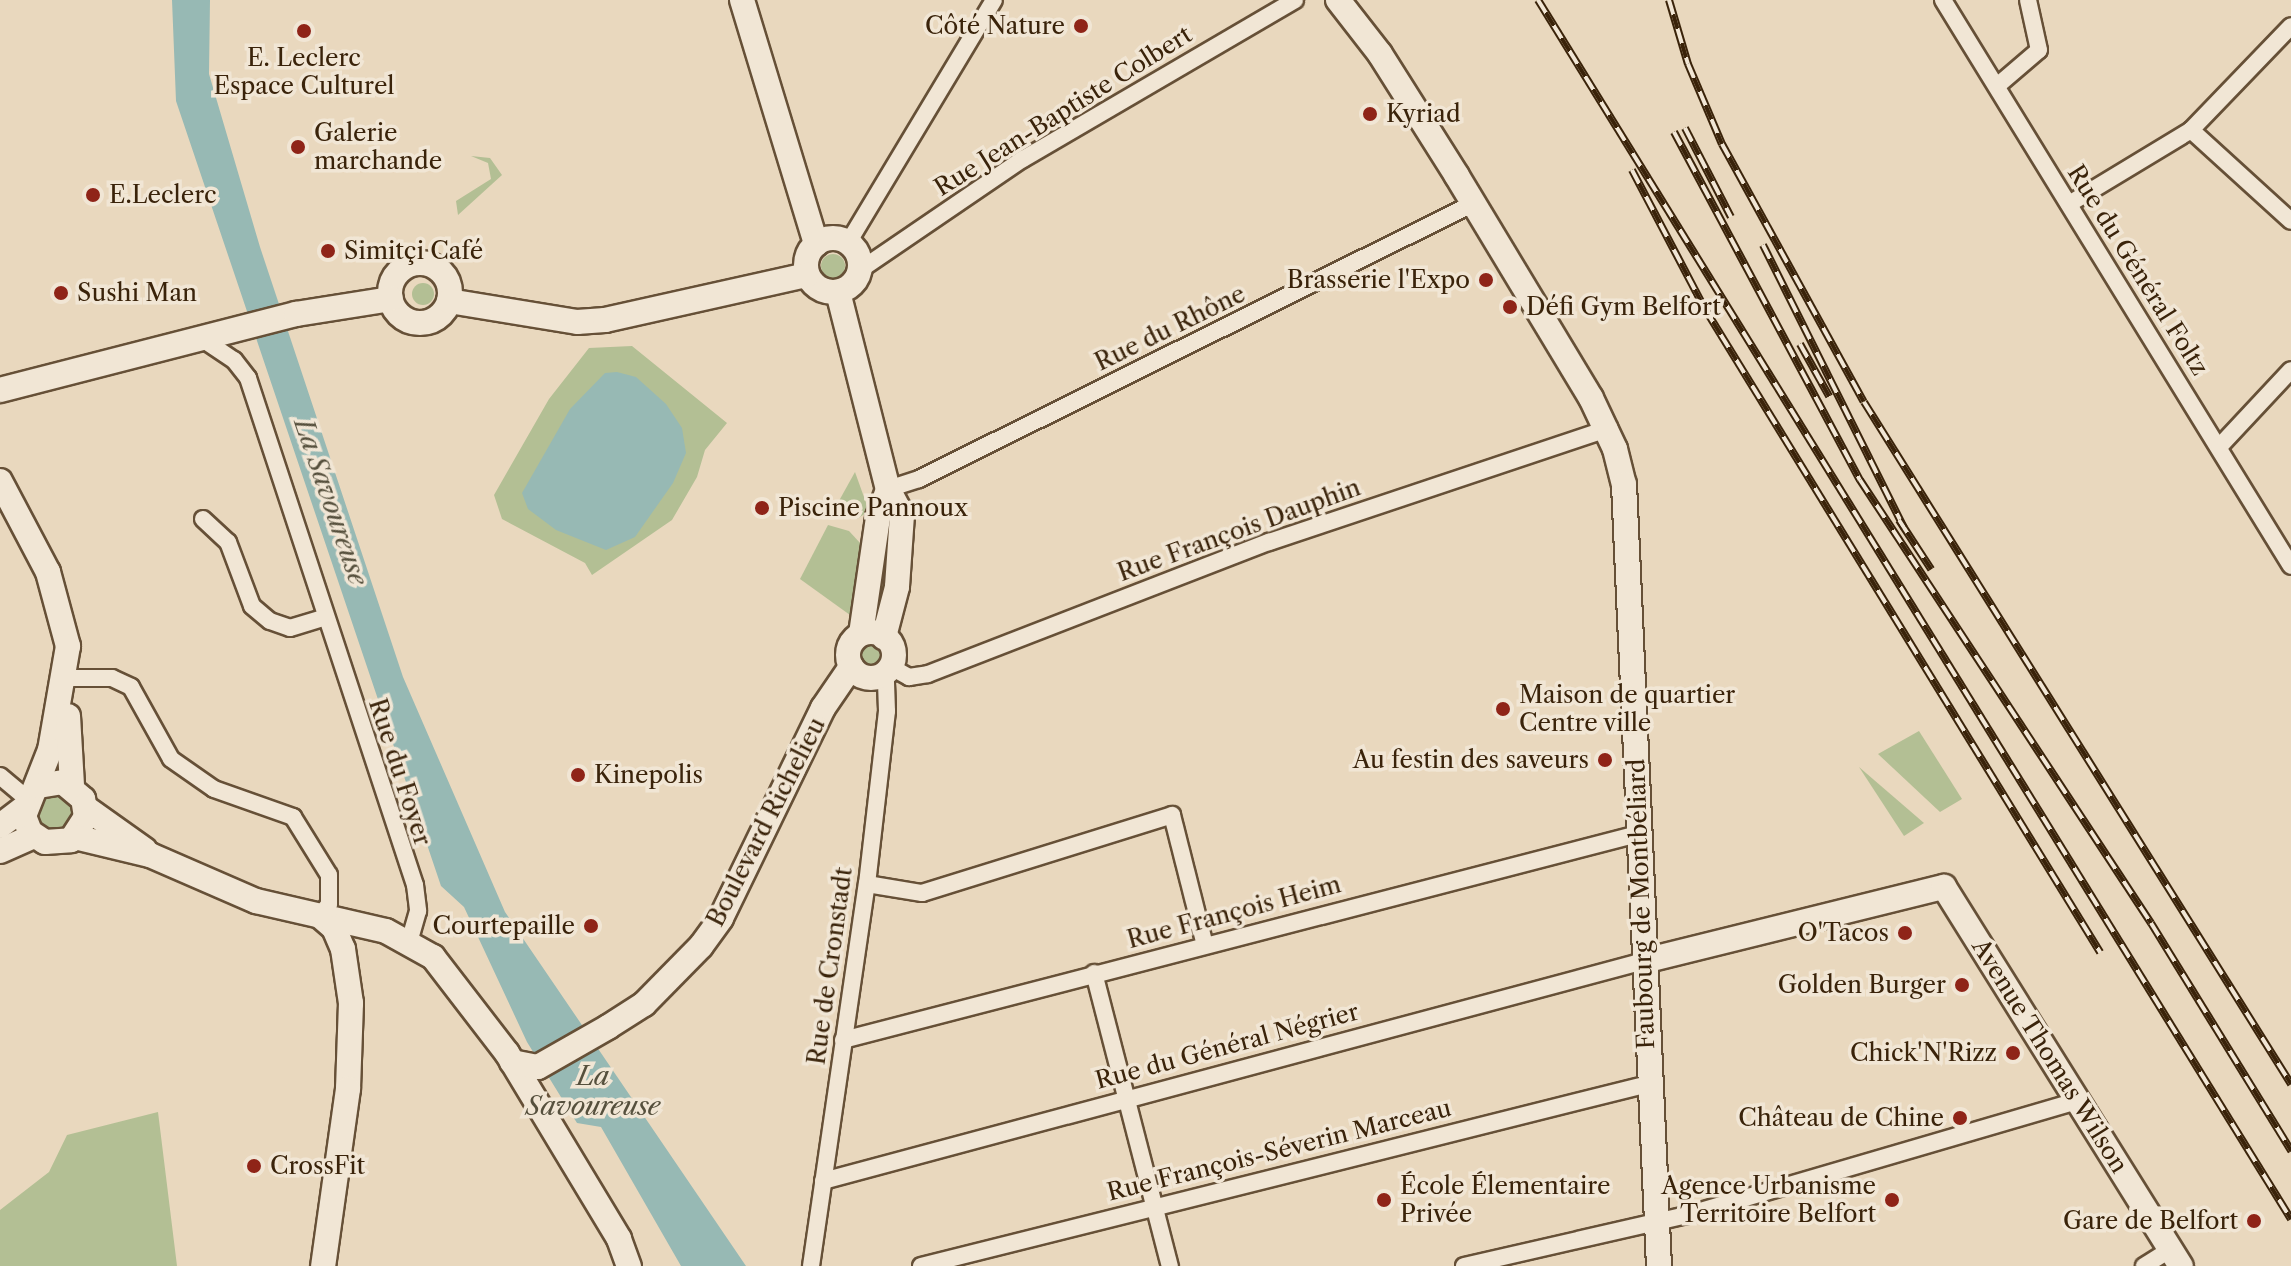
<!DOCTYPE html>
<html>
<head>
<meta charset="utf-8">
<style>
	body { margin:0 }
	#map { position:relative; width:2291px; height:1266px; overflow:hidden; background:#e9d8be; font-family:"Libre Caslon Text",serif }
	div>[style] { position:absolute }
	.green>* { inset:0; background:#b3bf94 }
	.round { border-radius:50% }
	.water>* { inset:0; background:#97b9b4 }
	.roads { filter:drop-shadow(2px 0 #665037) drop-shadow(-2px 0 #665037) drop-shadow(0 2px #665037) drop-shadow(0 -2px #665037) }
	.street>* { height:16px; margin:-8px; padding:0 8px; transform-origin:8px; border-radius:8px; background:#f1e6d5 }
	.secondary>* { height:24px; margin:-12px; padding:0 12px; transform-origin:12px; border-radius:12px; background:#f1e6d5 }
	.secondary>.ring { margin:-12px; padding:0; box-sizing:content-box; background:none; border:24px solid #f1e6d5; border-radius:50% }
	.rail>* { height:8px; margin-top:-4px; transform-origin:0; background:repeating-linear-gradient(90deg,#f1e6d5 0 15px,#3a230a 0 30px); box-sizing:border-box; border-block:2px solid #3a230a }
	.dots>* { width:22px; height:22px; translate:-50% -50%; box-sizing:border-box; border:4px solid #f1e6d5; border-radius:50% }
	span { translate:-50% -50%; white-space:nowrap; text-align:center; line-height:1.15; -webkit-text-stroke:7px #f1e6d5; paint-order:stroke }
	.poi-label { font-size:24px; color:#3a230a }
	.right { translate:-100% -50%; text-align:right }
	.left { translate:0 -50%; text-align:left }
	.street-label { font-size:24px; color:#3a230a }
	.water-label { font-size:26px; color:#56503d; font-style:italic }
</style>
</head>
<body>
<div id="map">
	<div class="green">
		<div style="clip-path:polygon(471px 156px,490px 158px,502px 175px,458px 215px,456px 201px,491px 179px,488px 163px)"></div>
		<div class="round" style="left:821px;top:254px;width:24px;height:24px"></div>
		<div class="round" style="left:412px;top:283px;width:22px;height:22px"></div>
		<div style="clip-path:polygon(632px 346px,727px 423px,705px 450px,697px 477px,672px 520px,592px 575px,585px 563px,502px 519px,494px 495px,549px 399px,589px 348px)"></div>
		<div style="clip-path:polygon(855px 472px,869px 511px,857px 519px,835px 508px)"></div>
		<div style="clip-path:polygon(889px 506px,895px 547px,879px 625px,873px 627px)"></div>
		<div style="clip-path:polygon(828px 525px,849px 531px,861px 544px,850px 615px,800px 579px)"></div>
		<div class="round" style="left:861px;top:644px;width:22px;height:22px"></div>
		<div style="clip-path:polygon(1919px 731px,1962px 799px,1940px 812px,1878px 754px)"></div>
		<div style="clip-path:polygon(1859px 767px,1924px 823px,1904px 836px)"></div>
		<div class="round" style="left:37px;top:795px;width:36px;height:36px"></div>
		<div style="clip-path:polygon(158px 1112px,177px 1266px,0 1266px,0 1210px,49px 1172px,67px 1135px)"></div>
	</div>
	<div class="water">
		<div style="clip-path:polygon(172px 0,210px 0,209px 74px,260px 247px,403px 677px,505px 912px,746px 1266px,681px 1266px,601px 1127px,577px 1123px,527px 1042px,464px 907px,441px 886px,176px 101px)"></div>
		<div style="clip-path:polygon(617px 372px,636px 377px,666px 404px,682px 428px,686px 453px,673px 483px,635px 537px,606px 550px,556px 530px,528px 509px,522px 493px,570px 409px,605px 373px)"></div>
	</div>
	<div class="roads">
		<div class="street">
			<div style="left:1943px;top:0;width:664px;rotate:58.42deg"></div>
			<div style="left:1997px;top:86px;width:55px;rotate:-40.6deg"></div>
			<div style="left:2039px;top:50px;width:51px;rotate:-102.4deg"></div>
			<div style="left:2191px;top:130px;width:135px;rotate:42.3deg"></div>
			<div style="left:2069px;top:204px;width:143px;rotate:-31.2deg"></div>
			<div style="left:2191px;top:130px;width:144px;rotate:-46.1deg"></div>
			<div style="left:848px;top:243px;width:283px;rotate:-59deg"></div>
			<div style="left:860px;top:270px;width:197px;rotate:-34.3deg"></div>
			<div style="left:1023px;top:159px;width:315px;rotate:-30.3deg"></div>
			<div style="left:201px;top:338px;width:40px;rotate:34deg"></div>
			<div style="left:234px;top:360px;width:23px;rotate:52deg"></div>
			<div style="left:248px;top:378px;width:534px;rotate:71.77deg"></div>
			<div style="left:415px;top:885px;width:26px;rotate:83deg"></div>
			<div style="left:418px;top:911px;width:32px;rotate:106deg"></div>
			<div style="left:2219px;top:447px;width:105px;rotate:-46.9deg"></div>
			<div style="left:888px;top:489px;width:33px;rotate:-18deg"></div>
			<div style="left:919px;top:479px;width:618px;rotate:-26.44deg"></div>
			<div style="left:203px;top:519px;width:34px;rotate:43deg"></div>
			<div style="left:228px;top:542px;width:68px;rotate:69.4deg"></div>
			<div style="left:252px;top:606px;width:23px;rotate:40deg"></div>
			<div style="left:270px;top:621px;width:21px;rotate:19deg"></div>
			<div style="left:290px;top:628px;width:34px;rotate:-17deg"></div>
			<div style="left:891px;top:667px;width:21px;rotate:29deg"></div>
			<div style="left:909px;top:677px;width:19px;rotate:-9deg"></div>
			<div style="left:928px;top:674px;width:366px;rotate:-21.2deg"></div>
			<div style="left:1269px;top:542px;width:359px;rotate:-18.5deg"></div>
			<div style="left:65px;top:678px;width:47px"></div>
			<div style="left:112px;top:678px;width:21px;rotate:25deg"></div>
			<div style="left:131px;top:687px;width:82px;rotate:60.9deg"></div>
			<div style="left:171px;top:759px;width:52px;rotate:34.9deg"></div>
			<div style="left:214px;top:789px;width:84px;rotate:19.5deg"></div>
			<div style="left:293px;top:817px;width:68px;rotate:58.2deg"></div>
			<div style="left:329px;top:875px;width:29px;rotate:90deg"></div>
			<div style="left:329px;top:904px;width:15px;rotate:127deg"></div>
			<div style="left:0;top:776px;width:35px;rotate:40deg"></div>
			<div style="left:867px;top:884px;width:56px;rotate:9.3deg"></div>
			<div style="left:922px;top:893px;width:262px;rotate:-17.3deg"></div>
			<div style="left:1172px;top:815px;width:134px;rotate:75.8deg"></div>
			<div style="left:1094px;top:973px;width:303px;rotate:75.5deg"></div>
			<div style="left:843px;top:1040px;width:821px;rotate:-14.53deg"></div>
			<div style="left:823px;top:1181px;width:850px;rotate:-15deg"></div>
			<div style="left:811px;top:1266px;width:386px;rotate:-81.7deg"></div>
			<div style="left:867px;top:884px;width:174px;rotate:-83.4deg"></div>
			<div style="left:887px;top:711px;width:38px;rotate:-92deg"></div>
			<div style="left:921px;top:1266px;width:749px;rotate:-14.05deg"></div>
			<div style="left:1464px;top:1266px;width:229px;rotate:-12.9deg"></div>
			<div style="left:1687px;top:1215px;width:407px;rotate:-16.3deg"></div>
			<div style="left:2144px;top:1266px;width:32px;rotate:-32deg"></div>
		</div>
		<div class="secondary">
			<div style="left:742px;top:0;width:255px;rotate:73.1deg"></div>
			<div style="left:1338px;top:0;width:68px;rotate:52.1deg"></div>
			<div style="left:1380px;top:54px;width:144px;rotate:57.7deg"></div>
			<div style="left:1457px;top:176px;width:259px;rotate:58.9deg"></div>
			<div style="left:1591px;top:398px;width:56px;rotate:64.8deg"></div>
			<div style="left:1615px;top:449px;width:36px;rotate:76deg"></div>
			<div style="left:1624px;top:484px;width:783px;rotate:87.44deg"></div>
			<div class="ring" style="left:806px;top:238px;width:30px;height:30px"></div>
			<div class="ring" style="left:390px;top:263px;width:36px;height:36px"></div>
			<div style="left:838px;top:292px;width:203px;rotate:75.8deg"></div>
			<div style="left:888px;top:489px;width:30px;rotate:62deg"></div>
			<div style="left:902px;top:515px;width:72px;rotate:94deg"></div>
			<div style="left:897px;top:587px;width:52px;rotate:104.6deg"></div>
			<div style="left:449px;top:301px;width:130px;rotate:9.3deg"></div>
			<div style="left:577px;top:322px;width:28px;rotate:-4deg"></div>
			<div style="left:605px;top:320px;width:207px;rotate:-12.6deg"></div>
			<div style="left:0;top:390px;width:306px;rotate:-14.4deg"></div>
			<div style="left:296px;top:314px;width:96px;rotate:-9deg"></div>
			<div style="left:0;top:481px;width:103px;rotate:62.2deg"></div>
			<div style="left:48px;top:572px;width:77px;rotate:74.9deg"></div>
			<div style="left:68px;top:646px;width:106px;rotate:99.8deg"></div>
			<div style="left:50px;top:750px;width:71px;rotate:111.5deg"></div>
			<div style="left:24px;top:816px;width:17px;rotate:69deg"></div>
			<div style="left:30px;top:832px;width:18px;rotate:34deg"></div>
			<div style="left:45px;top:842px;width:26px;rotate:-4deg"></div>
			<div style="left:71px;top:840px;width:27px;rotate:-57deg"></div>
			<div style="left:86px;top:817px;width:18px;rotate:-99deg"></div>
			<div style="left:83px;top:799px;width:26px;rotate:-140deg"></div>
			<div style="left:63px;top:782px;width:26px;rotate:171deg"></div>
			<div class="ring" style="left:848px;top:632px;width:22px;height:22px"></div>
			<div style="left:861px;top:634px;width:118px;rotate:-81.7deg"></div>
			<div style="left:878px;top:517px;width:30px;rotate:-70deg"></div>
			<div style="left:68px;top:716px;width:70px;rotate:86.7deg"></div>
			<div style="left:86px;top:808px;width:72px;rotate:35.4deg"></div>
			<div style="left:0;top:826px;width:30px;rotate:-37deg"></div>
			<div style="left:75px;top:837px;width:77px;rotate:13.5deg"></div>
			<div style="left:150px;top:855px;width:116px;rotate:23.5deg"></div>
			<div style="left:256px;top:901px;width:133px;rotate:13deg"></div>
			<div style="left:386px;top:931px;width:54px;rotate:29deg"></div>
			<div style="left:433px;top:957px;width:121px;rotate:52.4deg"></div>
			<div style="left:507px;top:1053px;width:217px;rotate:58.9deg"></div>
			<div style="left:619px;top:1239px;width:29px;rotate:70deg"></div>
			<div style="left:0;top:851px;width:37px;rotate:-24deg"></div>
			<div style="left:320px;top:916px;width:18px;rotate:41deg"></div>
			<div style="left:334px;top:928px;width:23px;rotate:67deg"></div>
			<div style="left:343px;top:949px;width:55px;rotate:81.6deg"></div>
			<div style="left:351px;top:1003px;width:86px;rotate:92deg"></div>
			<div style="left:348px;top:1089px;width:179px;rotate:98deg"></div>
			<div style="left:1644px;top:961px;width:309px;rotate:-13.9deg"></div>
			<div style="left:1944px;top:887px;width:447px;rotate:58deg"></div>
			<div style="left:512px;top:1062px;width:26px;rotate:11deg"></div>
			<div style="left:538px;top:1067px;width:81px;rotate:-29.7deg"></div>
			<div style="left:608px;top:1027px;width:43px;rotate:-32.6deg"></div>
			<div style="left:644px;top:1004px;width:81px;rotate:-45.5deg"></div>
			<div style="left:701px;top:946px;width:34px;rotate:-54deg"></div>
			<div style="left:721px;top:918px;width:233px;rotate:-64.1deg"></div>
			<div style="left:823px;top:708px;width:50px;rotate:-55.7deg"></div>
		</div>
	</div>
	<div class="rail">
		<div style="left:1538px;top:0;width:1433px;rotate:58.3deg"></div>
		<div style="left:1669px;top:0;width:67px;rotate:73.5deg"></div>
		<div style="left:1688px;top:64px;width:87px;rotate:67deg"></div>
		<div style="left:1722px;top:144px;width:294px;rotate:61.2deg"></div>
		<div style="left:1864px;top:402px;width:805px;rotate:57.95deg"></div>
		<div style="left:1685px;top:128px;width:100px;rotate:62.7deg"></div>
		<div style="left:1674px;top:132px;width:395px;rotate:61.9deg"></div>
		<div style="left:1860px;top:480px;width:530px;rotate:56.7deg"></div>
		<div style="left:2151px;top:923px;width:268px;rotate:58.4deg"></div>
		<div style="left:1632px;top:170px;width:157px;rotate:62.3deg"></div>
		<div style="left:1705px;top:309px;width:755px;rotate:58.44deg"></div>
		<div style="left:1763px;top:245px;width:316px;rotate:63.5deg"></div>
		<div style="left:1800px;top:344px;width:60px;rotate:60.9deg"></div>
		<div style="left:1899px;top:520px;width:59px;rotate:56.9deg"></div>
	</div>
	<div class="dots">
		<div style="left:1081px;top:26px;background:#8f2418"></div>
		<div style="left:304px;top:31px;background:#8f2418"></div>
		<div style="left:1370px;top:114px;background:#8f2418"></div>
		<div style="left:298px;top:147px;background:#8f2418"></div>
		<div style="left:93px;top:195px;background:#8f2418"></div>
		<div style="left:328px;top:251px;background:#8f2418"></div>
		<div style="left:1486px;top:280px;background:#8f2418"></div>
		<div style="left:61px;top:293px;background:#8f2418"></div>
		<div style="left:1510px;top:307px;background:#8f2418"></div>
		<div style="left:762px;top:508px;background:#8f2418"></div>
		<div style="left:1503px;top:709px;background:#8f2418"></div>
		<div style="left:1605px;top:760px;background:#8f2418"></div>
		<div style="left:578px;top:775px;background:#8f2418"></div>
		<div style="left:591px;top:926px;background:#8f2418"></div>
		<div style="left:1905px;top:933px;background:#8f2418"></div>
		<div style="left:1962px;top:985px;background:#8f2418"></div>
		<div style="left:2013px;top:1053px;background:#8f2418"></div>
		<div style="left:1960px;top:1118px;background:#8f2418"></div>
		<div style="left:254px;top:1166px;background:#8f2418"></div>
		<div style="left:1384px;top:1200px;background:#8f2418"></div>
		<div style="left:1892px;top:1200px;background:#8f2418"></div>
		<div style="left:2254px;top:1221px;background:#8f2418"></div>
	</div>
	<div class="poi-label">
		<span class="right" style="left:1065px;top:26px">Côté Nature</span>
		<span style="left:304px;top:72px">E. Leclerc<br>Espace Culturel</span>
		<span class="left" style="left:1386px;top:114px">Kyriad</span>
		<span class="left" style="left:314px;top:147px">Galerie<br>marchande</span>
		<span class="left" style="left:109px;top:195px">E.Leclerc</span>
		<span class="left" style="left:344px;top:251px">Simitçi Café</span>
		<span class="right" style="left:1470px;top:280px">Brasserie l'Expo</span>
		<span class="left" style="left:77px;top:293px">Sushi Man</span>
		<span class="left" style="left:1526px;top:307px">Défi Gym Belfort</span>
		<span class="left" style="left:778px;top:508px">Piscine Pannoux</span>
		<span class="left" style="left:1519px;top:709px">Maison de quartier<br>Centre ville</span>
		<span class="right" style="left:1589px;top:760px">Au festin des saveurs</span>
		<span class="left" style="left:594px;top:775px">Kinepolis</span>
		<span class="right" style="left:575px;top:926px">Courtepaille</span>
		<span class="right" style="left:1889px;top:933px">O'Tacos</span>
		<span class="right" style="left:1946px;top:985px">Golden Burger</span>
		<span class="right" style="left:1997px;top:1053px">Chick'N'Rizz</span>
		<span class="right" style="left:1944px;top:1118px">Château de Chine</span>
		<span class="left" style="left:270px;top:1166px">CrossFit</span>
		<span class="left" style="left:1400px;top:1200px">École Élementaire<br>Privée</span>
		<span class="right" style="left:1876px;top:1200px">Agence Urbanisme<br>Territoire Belfort</span>
		<span class="right" style="left:2238px;top:1221px">Gare de Belfort</span>
	</div>
	<div class="street-label">
		<span style="left:1063px;top:111px;rotate:-32deg">Rue Jean-Baptiste Colbert</span>
		<span style="left:2138px;top:270px;rotate:58deg">Rue du Général Foltz</span>
		<span style="left:1170px;top:328px;rotate:-26deg">Rue du Rhône</span>
		<span style="left:1239px;top:530px;rotate:-20deg">Rue François Dauphin</span>
		<span style="left:400px;top:772px;rotate:72deg">Rue du Foyer</span>
		<span style="left:766px;top:822px;rotate:-63deg">Boulevard Richelieu</span>
		<span style="left:1641px;top:904px;rotate:-92deg">Faubourg de Montbéliard</span>
		<span style="left:1234px;top:912px;rotate:-15deg">Rue François Heim</span>
		<span style="left:830px;top:966px;rotate:-82deg">Rue de Cronstadt</span>
		<span style="left:1227px;top:1046px;rotate:-15deg">Rue du Général Négrier</span>
		<span style="left:2050px;top:1056px;rotate:58deg">Avenue Thomas Wilson</span>
		<span style="left:1279px;top:1150px;rotate:-14deg">Rue François-Séverin Marceau</span>
	</div>
	<div class="water-label">
		<span style="left:330px;top:502px;rotate:71deg">La Savoureuse</span>
		<span style="left:593px;top:1092px">La<br>Savoureuse</span>
	</div>
</div>
</body>
</html>
